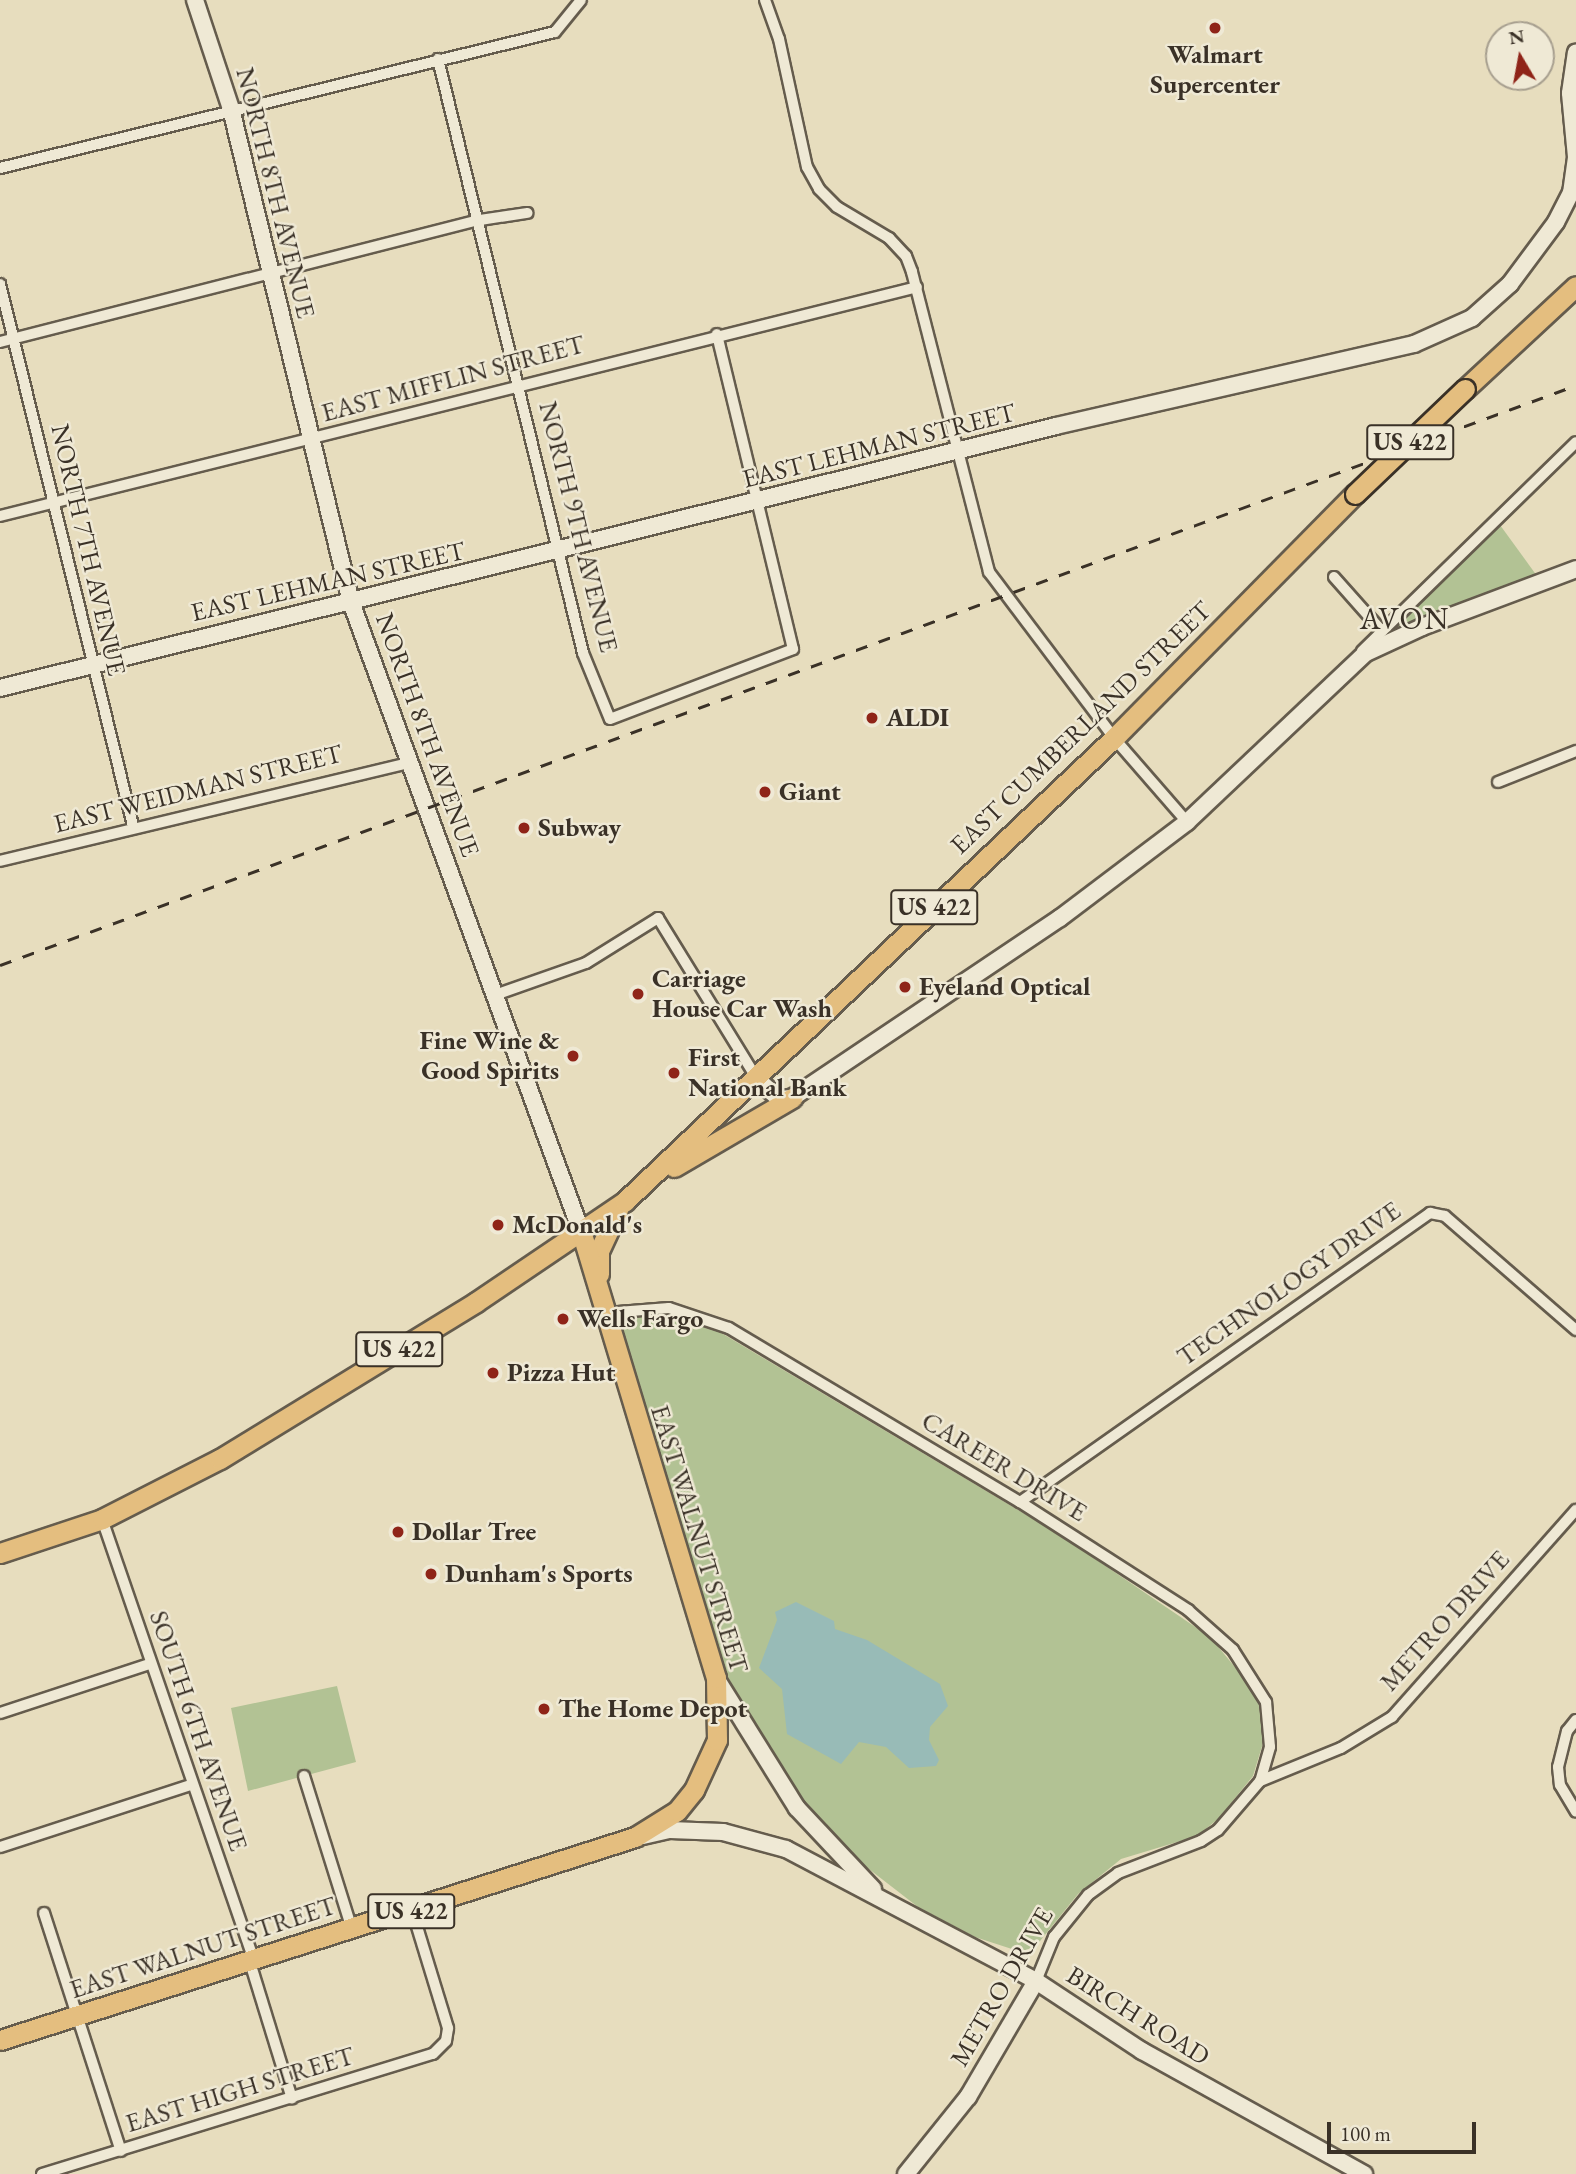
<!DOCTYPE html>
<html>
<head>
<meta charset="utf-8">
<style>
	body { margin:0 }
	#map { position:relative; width:1576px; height:2174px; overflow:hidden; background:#e7ddbe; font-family:"EB Garamond",serif }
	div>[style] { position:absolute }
	.green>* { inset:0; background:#b2c294 }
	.water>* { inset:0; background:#98bbb7 }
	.roads { filter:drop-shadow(2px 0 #655c4d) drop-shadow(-2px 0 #655c4d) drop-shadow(0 2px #655c4d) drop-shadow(0 -2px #655c4d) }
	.street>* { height:10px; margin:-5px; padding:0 5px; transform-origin:5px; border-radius:5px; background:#efe9d5 }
	.secondary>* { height:16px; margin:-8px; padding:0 8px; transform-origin:8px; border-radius:8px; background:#efe9d5 }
	.highway>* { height:19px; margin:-9.5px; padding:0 9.5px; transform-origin:9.5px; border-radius:9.5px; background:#e4be7f }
	.rail>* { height:2.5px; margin-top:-1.25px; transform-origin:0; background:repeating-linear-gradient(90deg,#3a3127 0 12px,transparent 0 24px) }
	.bridges { filter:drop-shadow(2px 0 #3a3127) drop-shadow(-2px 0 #3a3127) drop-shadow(0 2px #3a3127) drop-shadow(0 -2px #3a3127) }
	.highway-bridge>* { height:19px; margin:-9.5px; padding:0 9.5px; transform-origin:9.5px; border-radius:9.5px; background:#e4be7f }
	.dots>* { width:19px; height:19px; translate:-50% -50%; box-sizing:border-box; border:4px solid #efe9d5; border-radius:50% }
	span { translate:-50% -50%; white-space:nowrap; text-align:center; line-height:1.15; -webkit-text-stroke:5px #efe9d5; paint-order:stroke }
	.shield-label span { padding:2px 5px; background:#efe9d5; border:2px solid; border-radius:5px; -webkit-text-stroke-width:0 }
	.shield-label { font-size:24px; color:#3a3127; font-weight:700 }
	.poi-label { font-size:26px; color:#3a3127; font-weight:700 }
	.left { translate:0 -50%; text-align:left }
	.right { translate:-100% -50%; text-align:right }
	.street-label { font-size:26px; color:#3a3127 }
	.quarter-label { font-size:30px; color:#3a3127; letter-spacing:2px }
	.north { position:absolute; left:1485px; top:21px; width:70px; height:70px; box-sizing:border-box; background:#efe9d5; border:2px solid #a79f8f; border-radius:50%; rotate:350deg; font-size:19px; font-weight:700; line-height:28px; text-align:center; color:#3a3127 }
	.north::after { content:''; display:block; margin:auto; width:24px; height:32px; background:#8f2418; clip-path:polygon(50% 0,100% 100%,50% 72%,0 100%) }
	.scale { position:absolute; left:1327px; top:2122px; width:149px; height:32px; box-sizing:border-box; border:4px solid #3a3127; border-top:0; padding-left:9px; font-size:21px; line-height:24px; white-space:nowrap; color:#3a3127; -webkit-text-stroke:5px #efe9d5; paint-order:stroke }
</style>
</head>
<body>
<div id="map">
	<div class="green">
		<div style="clip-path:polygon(1500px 525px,1537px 576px,1388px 632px)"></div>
		<div style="clip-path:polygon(655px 1313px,718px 1331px,1060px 1535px,1210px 1637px,1258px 1695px,1263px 1714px,1263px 1743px,1253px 1776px,1218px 1819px,1197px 1836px,1121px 1859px,1078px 1894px,1036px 1946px,1021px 1952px,975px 1937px,918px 1907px,856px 1859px,788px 1784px,722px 1670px,620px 1329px,626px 1319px)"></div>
		<div style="clip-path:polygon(337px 1686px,356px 1762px,248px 1791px,231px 1708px)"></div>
	</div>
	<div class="water">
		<div style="clip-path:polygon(796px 1602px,834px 1621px,835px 1629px,867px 1640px,940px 1684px,948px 1706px,930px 1727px,929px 1740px,939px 1760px,936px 1766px,909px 1768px,886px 1747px,859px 1742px,841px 1764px,787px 1734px,782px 1689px,759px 1668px,777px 1620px,775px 1612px)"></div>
	</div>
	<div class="roads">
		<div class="street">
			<div style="left:765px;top:0;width:41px;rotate:70.3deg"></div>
			<div style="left:779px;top:39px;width:131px;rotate:77.7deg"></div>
			<div style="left:807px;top:167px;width:25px;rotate:61deg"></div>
			<div style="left:819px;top:189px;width:25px;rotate:45deg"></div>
			<div style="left:837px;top:207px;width:61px;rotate:30.8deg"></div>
			<div style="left:889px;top:238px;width:25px;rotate:47deg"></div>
			<div style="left:906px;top:256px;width:17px;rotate:69deg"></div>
			<div style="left:912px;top:272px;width:310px;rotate:75.6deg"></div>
			<div style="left:989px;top:572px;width:208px;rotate:53deg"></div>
			<div style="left:1114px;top:738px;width:111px;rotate:49deg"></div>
			<div style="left:438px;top:59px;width:611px;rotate:76.28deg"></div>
			<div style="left:583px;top:653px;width:71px;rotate:67.8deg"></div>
			<div style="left:610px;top:719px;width:196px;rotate:-20.9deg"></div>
			<div style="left:793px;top:649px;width:324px;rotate:-103.6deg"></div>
			<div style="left:0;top:168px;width:571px;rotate:-13.77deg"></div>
			<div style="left:555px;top:32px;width:41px;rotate:-50.9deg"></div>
			<div style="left:0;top:284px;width:558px;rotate:76.21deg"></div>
			<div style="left:0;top:342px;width:495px;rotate:-14.3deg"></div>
			<div style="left:480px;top:220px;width:48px;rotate:-8.5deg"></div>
			<div style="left:0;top:516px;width:945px;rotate:-14.02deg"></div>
			<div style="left:1334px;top:577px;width:72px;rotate:48.4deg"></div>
			<div style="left:1362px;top:651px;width:299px;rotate:-44.3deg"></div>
			<div style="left:1498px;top:782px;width:84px;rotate:-21.7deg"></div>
			<div style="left:0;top:861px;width:420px;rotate:-13.5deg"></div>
			<div style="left:495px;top:995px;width:96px;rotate:-19.4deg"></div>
			<div style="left:586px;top:963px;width:85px;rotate:-32deg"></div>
			<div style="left:658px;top:918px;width:189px;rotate:58.4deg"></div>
			<div style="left:605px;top:1313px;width:64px;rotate:-4.5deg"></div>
			<div style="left:669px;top:1308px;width:63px;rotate:18.4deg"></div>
			<div style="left:729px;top:1328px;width:339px;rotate:30.9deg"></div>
			<div style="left:1020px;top:1502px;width:200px;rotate:32.7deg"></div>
			<div style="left:1188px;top:1610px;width:60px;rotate:41.6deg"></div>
			<div style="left:1233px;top:1650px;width:62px;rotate:57.6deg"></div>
			<div style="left:1266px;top:1702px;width:45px;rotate:84.9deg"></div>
			<div style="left:1270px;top:1747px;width:35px;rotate:106deg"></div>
			<div style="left:1020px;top:1502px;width:502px;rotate:-35.18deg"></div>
			<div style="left:1430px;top:1213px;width:15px;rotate:11deg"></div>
			<div style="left:1445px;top:1216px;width:174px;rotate:41deg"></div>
			<div style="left:102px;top:1519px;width:464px;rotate:71deg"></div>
			<div style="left:0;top:1713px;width:157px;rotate:-18.2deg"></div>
			<div style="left:1576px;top:1720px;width:14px;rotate:129deg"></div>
			<div style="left:1567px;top:1731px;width:37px;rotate:104deg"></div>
			<div style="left:1558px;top:1767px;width:18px;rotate:84deg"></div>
			<div style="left:1560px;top:1785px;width:31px;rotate:59deg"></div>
			<div style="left:304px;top:1776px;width:160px;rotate:72.6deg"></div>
			<div style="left:0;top:1847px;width:201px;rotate:-18deg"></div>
			<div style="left:44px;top:1913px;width:250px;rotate:72.1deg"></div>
			<div style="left:249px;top:1959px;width:146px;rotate:72.9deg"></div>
			<div style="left:1036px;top:1981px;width:48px;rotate:-67.8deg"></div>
			<div style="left:1054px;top:1937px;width:54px;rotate:-51deg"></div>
			<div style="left:1088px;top:1895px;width:37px;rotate:-36deg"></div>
			<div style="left:1118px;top:1873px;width:89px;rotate:-21.1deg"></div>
			<div style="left:1201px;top:1841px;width:20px;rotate:-33deg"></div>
			<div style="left:1218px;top:1830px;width:65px;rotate:-49.4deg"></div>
			<div style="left:1260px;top:1781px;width:87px;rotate:-22.2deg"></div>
			<div style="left:1341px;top:1748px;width:60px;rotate:-31.3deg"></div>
			<div style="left:1392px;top:1717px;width:277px;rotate:-48.4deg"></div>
			<div style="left:42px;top:2174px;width:409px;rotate:-17.1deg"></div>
			<div style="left:433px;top:2054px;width:18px;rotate:-45deg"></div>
			<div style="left:446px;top:2041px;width:13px;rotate:-81deg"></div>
			<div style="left:448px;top:2028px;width:123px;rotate:-107deg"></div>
		</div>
		<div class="secondary">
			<div style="left:195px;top:0;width:115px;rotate:71.7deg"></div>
			<div style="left:231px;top:109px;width:507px;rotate:76.32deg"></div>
			<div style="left:351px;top:602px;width:673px;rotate:69.92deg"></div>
			<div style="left:0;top:688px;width:1088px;rotate:-13.93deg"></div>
			<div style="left:1056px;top:426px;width:367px;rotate:-12.9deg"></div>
			<div style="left:1414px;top:344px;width:64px;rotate:-24.1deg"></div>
			<div style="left:1472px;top:318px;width:51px;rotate:-41.8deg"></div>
			<div style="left:1510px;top:284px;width:77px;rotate:-53.4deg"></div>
			<div style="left:1556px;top:222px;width:33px;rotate:-63deg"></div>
			<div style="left:1571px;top:193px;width:36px;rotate:-82deg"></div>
			<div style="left:1576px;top:157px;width:64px;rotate:-95.4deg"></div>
			<div style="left:1570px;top:93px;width:41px;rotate:-81.7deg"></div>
			<div style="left:757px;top:1079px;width:30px;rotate:42deg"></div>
			<div style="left:779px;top:1099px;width:13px;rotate:-4deg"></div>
			<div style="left:792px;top:1098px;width:323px;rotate:-33.9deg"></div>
			<div style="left:1060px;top:918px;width:159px;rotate:-37.1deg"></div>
			<div style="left:1187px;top:822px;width:246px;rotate:-43.4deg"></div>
			<div style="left:1366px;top:653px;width:62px;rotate:-24.9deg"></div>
			<div style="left:1422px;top:627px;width:165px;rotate:-20.6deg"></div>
			<div style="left:716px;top:1678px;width:153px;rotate:58.1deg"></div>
			<div style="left:797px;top:1808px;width:111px;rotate:46.8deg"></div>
			<div style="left:643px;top:1836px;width:28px;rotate:-13deg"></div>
			<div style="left:670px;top:1830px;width:53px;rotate:2.2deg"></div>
			<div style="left:723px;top:1832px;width:65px;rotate:15.1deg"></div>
			<div style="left:786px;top:1849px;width:283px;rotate:27.8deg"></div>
			<div style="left:1036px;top:1981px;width:127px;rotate:33.4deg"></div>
			<div style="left:1142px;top:2051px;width:254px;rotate:29deg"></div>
			<div style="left:906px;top:2174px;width:99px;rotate:-51.2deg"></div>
			<div style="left:968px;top:2097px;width:134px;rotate:-59.6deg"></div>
		</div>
		<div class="highway">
			<div style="left:1465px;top:389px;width:151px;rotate:-42.9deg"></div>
			<div style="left:674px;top:1167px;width:137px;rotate:-30.3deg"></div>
			<div style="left:599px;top:1274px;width:23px;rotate:-90deg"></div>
			<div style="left:599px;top:1251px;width:45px;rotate:-65.1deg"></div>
			<div style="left:0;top:1553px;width:108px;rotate:-18.4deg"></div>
			<div style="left:102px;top:1519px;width:132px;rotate:-27deg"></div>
			<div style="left:220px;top:1459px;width:300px;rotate:-31.5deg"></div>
			<div style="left:476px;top:1302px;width:180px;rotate:-34.1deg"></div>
			<div style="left:625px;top:1201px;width:673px;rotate:-43.44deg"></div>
			<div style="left:1114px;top:738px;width:343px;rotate:-45.4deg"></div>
			<div style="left:0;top:2040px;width:667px;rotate:-17.73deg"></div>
			<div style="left:635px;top:1837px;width:49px;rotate:-31.8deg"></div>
			<div style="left:677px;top:1811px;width:27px;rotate:-51deg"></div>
			<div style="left:694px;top:1790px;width:55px;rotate:-65.3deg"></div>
			<div style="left:717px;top:1740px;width:62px;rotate:-90.9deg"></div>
			<div style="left:716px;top:1678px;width:464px;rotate:-106.8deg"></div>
		</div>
	</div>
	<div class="rail">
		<div style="left:0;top:965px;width:1679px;rotate:-20.2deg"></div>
	</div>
	<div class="bridges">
		<div class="highway-bridge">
			<div style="left:1355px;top:494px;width:152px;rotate:-43.7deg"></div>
		</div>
	</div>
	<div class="dots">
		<div style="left:1215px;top:28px;background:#8f2418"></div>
		<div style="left:872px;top:718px;background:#8f2418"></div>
		<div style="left:765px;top:792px;background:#8f2418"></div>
		<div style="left:524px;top:828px;background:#8f2418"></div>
		<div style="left:905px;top:987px;background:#8f2418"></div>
		<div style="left:638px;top:994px;background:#8f2418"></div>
		<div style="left:573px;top:1056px;background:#8f2418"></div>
		<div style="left:674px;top:1073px;background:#8f2418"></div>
		<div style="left:498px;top:1225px;background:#8f2418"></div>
		<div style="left:563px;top:1319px;background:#8f2418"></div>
		<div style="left:493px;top:1373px;background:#8f2418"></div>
		<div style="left:398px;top:1532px;background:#8f2418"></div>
		<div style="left:431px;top:1574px;background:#8f2418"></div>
		<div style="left:544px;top:1709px;background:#8f2418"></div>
	</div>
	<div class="shield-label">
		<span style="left:1410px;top:442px">US 422</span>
		<span style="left:934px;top:907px">US 422</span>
		<span style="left:399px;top:1349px">US 422</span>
		<span style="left:411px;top:1911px">US 422</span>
	</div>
	<div class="poi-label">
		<span style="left:1215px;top:70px">Walmart<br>Supercenter</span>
		<span class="left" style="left:886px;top:718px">ALDI</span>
		<span class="left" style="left:779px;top:792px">Giant</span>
		<span class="left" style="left:538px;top:828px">Subway</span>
		<span class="left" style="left:652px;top:994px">Carriage<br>House Car Wash</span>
		<span class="left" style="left:919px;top:987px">Eyeland Optical</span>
		<span class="right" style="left:559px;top:1056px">Fine Wine &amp;<br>Good Spirits</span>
		<span class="left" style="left:688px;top:1073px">First<br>National Bank</span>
		<span class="left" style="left:512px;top:1225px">McDonald's</span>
		<span class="left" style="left:577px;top:1319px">Wells Fargo</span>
		<span class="left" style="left:507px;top:1373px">Pizza Hut</span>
		<span class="left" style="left:412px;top:1532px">Dollar Tree</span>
		<span class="left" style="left:445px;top:1574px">Dunham's Sports</span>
		<span class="left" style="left:558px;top:1709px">The Home Depot</span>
	</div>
	<div class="street-label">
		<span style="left:275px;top:193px;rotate:76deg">NORTH 8TH AVENUE</span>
		<span style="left:453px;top:379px;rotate:-15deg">EAST MIFFLIN STREET</span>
		<span style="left:879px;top:446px;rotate:-14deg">EAST LEHMAN STREET</span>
		<span style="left:578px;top:527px;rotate:76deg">NORTH 9TH AVENUE</span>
		<span style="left:88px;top:550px;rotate:77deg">NORTH 7TH AVENUE</span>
		<span style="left:328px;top:582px;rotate:-13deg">EAST LEHMAN STREET</span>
		<span style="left:1081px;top:728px;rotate:-44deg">EAST CUMBERLAND STREET</span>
		<span style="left:427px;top:735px;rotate:70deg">NORTH 8TH AVENUE</span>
		<span style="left:198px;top:789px;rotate:-14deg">EAST WEIDMAN STREET</span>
		<span style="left:1289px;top:1284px;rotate:-35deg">TECHNOLOGY DRIVE</span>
		<span style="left:1004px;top:1467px;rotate:31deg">CAREER DRIVE</span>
		<span style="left:699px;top:1539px;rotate:73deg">EAST WALNUT STREET</span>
		<span style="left:1445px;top:1621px;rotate:-48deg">METRO DRIVE</span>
		<span style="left:198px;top:1731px;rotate:71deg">SOUTH 6TH AVENUE</span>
		<span style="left:203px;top:1948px;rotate:-18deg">EAST WALNUT STREET</span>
		<span style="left:1002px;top:1987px;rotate:-60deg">METRO DRIVE</span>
		<span style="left:1138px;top:2016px;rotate:32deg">BIRCH ROAD</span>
		<span style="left:240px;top:2090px;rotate:-17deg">EAST HIGH STREET</span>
	</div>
	<div class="quarter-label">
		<span style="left:1405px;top:619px">AVON</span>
	</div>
	<div class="north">N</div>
	<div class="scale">100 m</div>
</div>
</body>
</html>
